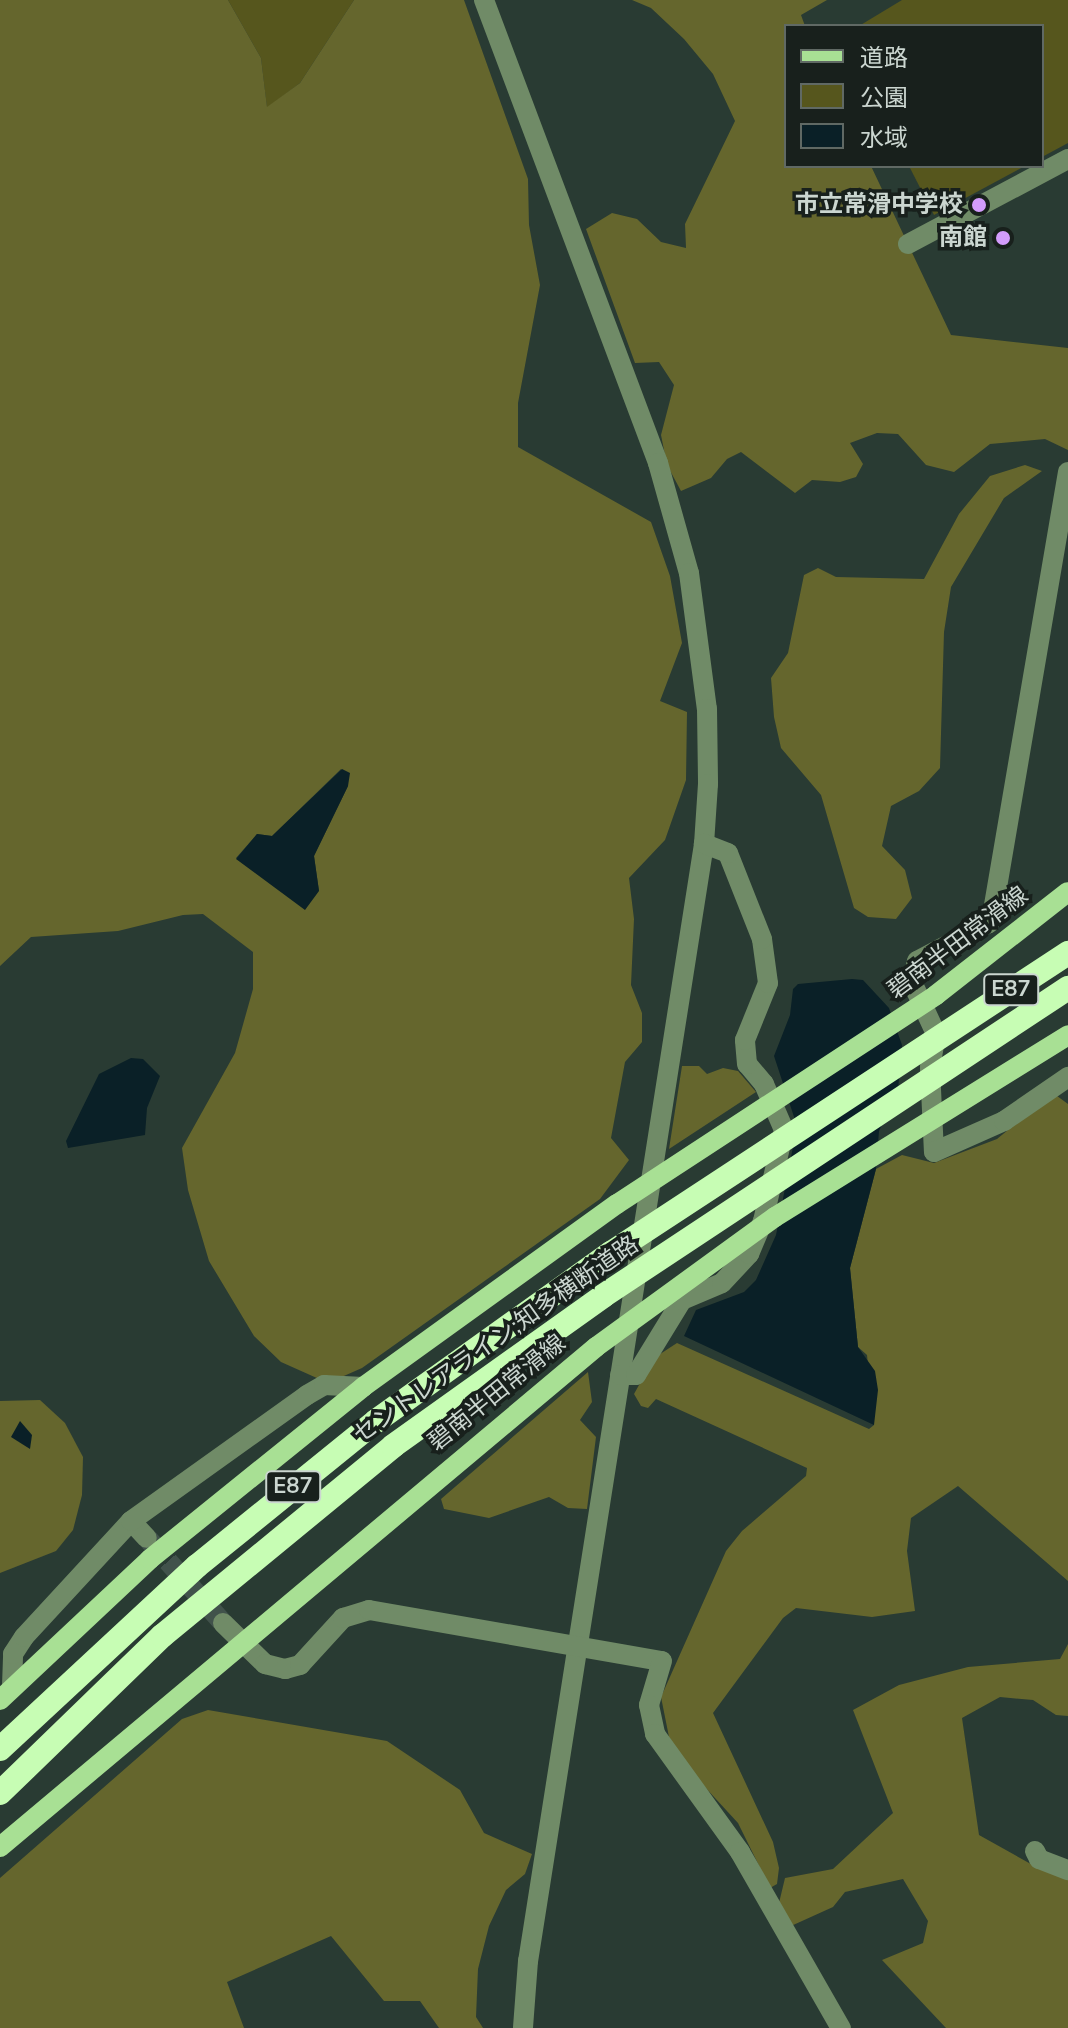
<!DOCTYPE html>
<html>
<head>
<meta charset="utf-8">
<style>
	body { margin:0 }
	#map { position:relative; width:1068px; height:2028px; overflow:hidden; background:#293b33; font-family:"Nunito Sans","Noto Sans JP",sans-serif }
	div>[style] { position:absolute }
	.green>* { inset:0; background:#56561d }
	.forest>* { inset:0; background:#65662d }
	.water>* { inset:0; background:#0a2027 }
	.minor-tunnel>* { height:20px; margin-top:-10px; transform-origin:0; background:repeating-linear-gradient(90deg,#41524b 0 20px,transparent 0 30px) }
	.minor>* { height:20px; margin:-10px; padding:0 10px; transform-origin:10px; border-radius:10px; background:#708b67 }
	.major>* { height:20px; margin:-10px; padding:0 10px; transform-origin:10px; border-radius:10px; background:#a8e094 }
	.highway>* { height:24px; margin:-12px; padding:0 12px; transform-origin:12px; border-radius:12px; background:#c7fdb4 }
	.dots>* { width:22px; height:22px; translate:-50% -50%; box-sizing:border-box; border:4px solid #18201c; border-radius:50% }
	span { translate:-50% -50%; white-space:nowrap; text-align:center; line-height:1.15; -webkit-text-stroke:7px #18201c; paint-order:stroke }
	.shield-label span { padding:2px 6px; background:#18201c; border:2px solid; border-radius:6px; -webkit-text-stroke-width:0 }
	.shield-label { font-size:22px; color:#cbd6d0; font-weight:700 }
	.poi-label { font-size:24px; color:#cbd6d0; font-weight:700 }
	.right { translate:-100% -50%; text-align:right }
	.street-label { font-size:24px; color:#cbd6d0 }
	.legend { position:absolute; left:784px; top:24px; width:260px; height:144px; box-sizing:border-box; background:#18201c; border:2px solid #606964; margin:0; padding:10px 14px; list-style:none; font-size:24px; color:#cbd6d0 }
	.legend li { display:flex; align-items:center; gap:16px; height:40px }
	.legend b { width:40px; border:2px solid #606964 }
</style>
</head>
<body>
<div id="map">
	<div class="green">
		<div style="clip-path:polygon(228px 0,354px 0,300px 83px,267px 108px,261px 58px)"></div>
		<div style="clip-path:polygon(902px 0,1068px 0,1068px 143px,1042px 157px,1042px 26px,859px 26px)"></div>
		<div style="clip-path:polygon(909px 166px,1025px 166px,934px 215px)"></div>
	</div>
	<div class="forest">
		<div style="clip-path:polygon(evenodd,0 0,228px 0,261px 58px,267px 107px,300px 83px,354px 0,464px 0,528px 179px,529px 225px,540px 285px,518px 403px,518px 447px,651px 522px,670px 576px,682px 643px,660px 701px,687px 712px,686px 780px,665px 840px,629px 878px,634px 919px,631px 985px,642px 1013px,642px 1042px,625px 1062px,611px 1138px,629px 1160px,600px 1199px,362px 1368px,328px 1383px,281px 1362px,254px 1336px,209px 1261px,188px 1190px,182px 1148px,235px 1053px,253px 989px,253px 952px,203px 914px,183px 915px,118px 931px,31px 937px,0 966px,0 0,341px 769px,348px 786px,314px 856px,319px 891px,236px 858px,257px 834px,272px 836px,341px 769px)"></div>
		<div style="clip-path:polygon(632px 0,827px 0,801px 15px,805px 26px,786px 26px,786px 166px,871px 166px,951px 335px,1068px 348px,1068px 450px,1045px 439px,990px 444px,954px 472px,926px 465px,898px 434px,877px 433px,850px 443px,863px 464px,856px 477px,840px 482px,812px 480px,795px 493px,741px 452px,727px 459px,711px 478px,681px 491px,667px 465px,661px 435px,674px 385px,659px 362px,635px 363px,586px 229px,612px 213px,637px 219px,661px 242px,686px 248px,685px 224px,735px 121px,713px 74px,684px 39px,651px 8px)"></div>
		<div style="clip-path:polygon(1025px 465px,1042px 471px,1004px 498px,951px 587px,944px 632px,940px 768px,919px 791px,891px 806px,882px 846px,905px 870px,912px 898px,896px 919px,868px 917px,854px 908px,821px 795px,781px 748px,774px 717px,771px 678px,788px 653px,804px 575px,818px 568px,836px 577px,924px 579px,959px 514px,990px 476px)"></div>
		<div style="clip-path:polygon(682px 1066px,699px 1066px,707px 1074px,723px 1068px,738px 1071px,756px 1092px,669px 1149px)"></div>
		<div style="clip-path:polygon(1053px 1093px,1068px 1104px,1068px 1581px,958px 1486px,911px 1518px,907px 1551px,915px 1611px,872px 1617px,796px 1608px,783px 1618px,713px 1713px,773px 1842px,779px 1868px,777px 1884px,770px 1888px,738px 1823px,692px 1773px,669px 1737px,661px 1697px,726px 1551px,742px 1531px,806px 1476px,807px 1468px,656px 1399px,648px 1408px,641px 1406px,634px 1394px,654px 1358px,677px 1343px,869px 1429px,874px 1425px,867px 1355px,858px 1347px,850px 1268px,876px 1169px,902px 1155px,934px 1163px,997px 1139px)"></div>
		<div style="clip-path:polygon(588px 1372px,592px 1402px,580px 1420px,596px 1437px,587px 1509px,568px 1508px,549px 1497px,489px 1518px,444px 1509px,441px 1499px)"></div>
		<div style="clip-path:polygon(40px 1400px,65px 1423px,83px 1457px,82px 1495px,73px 1530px,56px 1551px,0 1573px,0 1401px)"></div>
		<div style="clip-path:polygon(1068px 1644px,1068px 1716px,1056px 1715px,1033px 1700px,1000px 1697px,962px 1718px,979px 1835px,1029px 1863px,1068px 1876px,1068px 2028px,946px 2028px,882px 1960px,923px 1943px,928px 1921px,903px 1879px,845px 1892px,833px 1907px,791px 1926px,779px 1903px,785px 1878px,833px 1869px,893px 1813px,853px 1710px,899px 1685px,968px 1667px,1060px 1659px)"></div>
		<div style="clip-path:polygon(208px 1710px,387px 1741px,460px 1790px,484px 1833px,532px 1854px,525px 1874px,506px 1890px,489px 1926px,478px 1969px,476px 2017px,483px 2028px,439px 2028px,420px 2001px,384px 2001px,331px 1936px,227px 1982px,244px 2028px,0 2028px,0 1878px,182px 1719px)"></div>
	</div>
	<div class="water">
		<div style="clip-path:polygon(342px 769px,350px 773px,348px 786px,314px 856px,319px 891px,305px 910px,236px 859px,257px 834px,272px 836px)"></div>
		<div style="clip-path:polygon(852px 979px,863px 980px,889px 1008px,902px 1045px,898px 1090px,879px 1131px,876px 1169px,850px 1268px,858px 1347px,875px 1371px,878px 1390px,874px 1425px,684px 1336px,696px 1310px,744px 1292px,756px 1280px,776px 1235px,797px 1126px,774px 1056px,790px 1015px,793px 989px,798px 984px)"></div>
		<div style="clip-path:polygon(131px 1058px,143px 1059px,160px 1076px,147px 1108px,145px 1135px,68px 1148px,66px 1141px,99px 1074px)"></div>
		<div style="clip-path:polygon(20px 1421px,32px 1435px,30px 1449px,11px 1437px)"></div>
	</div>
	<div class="minor-tunnel">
		<div style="left:148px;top:1539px;width:113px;rotate:48.2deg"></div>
	</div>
	<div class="minor">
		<div style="left:484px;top:0;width:495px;rotate:69.4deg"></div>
		<div style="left:658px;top:463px;width:114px;rotate:74.3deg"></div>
		<div style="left:689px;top:573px;width:137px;rotate:82.5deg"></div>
		<div style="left:707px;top:709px;width:75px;rotate:89.2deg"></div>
		<div style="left:708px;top:784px;width:60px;rotate:93.8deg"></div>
		<div style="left:704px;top:844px;width:1131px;rotate:98.95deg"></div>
		<div style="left:528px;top:1961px;width:67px;rotate:94.3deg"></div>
		<div style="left:908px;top:244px;width:181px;rotate:-28deg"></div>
		<div style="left:1068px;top:472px;width:447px;rotate:99.7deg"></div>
		<div style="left:993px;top:913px;width:11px;rotate:112deg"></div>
		<div style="left:989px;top:923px;width:81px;rotate:152.2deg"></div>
		<div style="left:917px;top:961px;width:22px;rotate:103deg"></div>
		<div style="left:912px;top:982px;width:57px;rotate:65.2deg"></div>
		<div style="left:936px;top:1034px;width:35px;rotate:100deg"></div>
		<div style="left:930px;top:1068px;width:84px;rotate:87.3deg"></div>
		<div style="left:934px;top:1152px;width:77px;rotate:-23.9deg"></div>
		<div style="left:1004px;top:1121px;width:78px;rotate:-34.5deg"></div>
		<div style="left:620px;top:1375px;width:16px"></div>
		<div style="left:636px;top:1375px;width:88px;rotate:-58.5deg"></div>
		<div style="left:682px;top:1300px;width:43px;rotate:-23deg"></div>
		<div style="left:722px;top:1283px;width:40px;rotate:-47deg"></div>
		<div style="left:749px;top:1254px;width:36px;rotate:-67deg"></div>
		<div style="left:763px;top:1221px;width:93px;rotate:-77deg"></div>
		<div style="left:784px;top:1130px;width:50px;rotate:-113.5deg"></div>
		<div style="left:764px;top:1084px;width:26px;rotate:-130deg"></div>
		<div style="left:747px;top:1064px;width:24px;rotate:-95deg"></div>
		<div style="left:745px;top:1040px;width:61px;rotate:-68deg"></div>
		<div style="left:768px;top:983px;width:44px;rotate:-97.8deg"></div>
		<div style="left:762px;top:939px;width:92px;rotate:-111.6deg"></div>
		<div style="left:728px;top:853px;width:26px;rotate:-159deg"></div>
		<div style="left:131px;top:1521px;width:23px;rotate:47deg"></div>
		<div style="left:223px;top:1623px;width:59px;rotate:44.3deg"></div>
		<div style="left:265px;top:1664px;width:21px;rotate:14deg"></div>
		<div style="left:285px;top:1669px;width:16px;rotate:-15deg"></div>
		<div style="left:300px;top:1665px;width:64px;rotate:-47.5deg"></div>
		<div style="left:343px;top:1618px;width:27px;rotate:-17deg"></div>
		<div style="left:369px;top:1610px;width:297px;rotate:9.9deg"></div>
		<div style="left:662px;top:1661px;width:46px;rotate:106.5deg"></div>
		<div style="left:649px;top:1705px;width:30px;rotate:78deg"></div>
		<div style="left:655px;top:1734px;width:145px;rotate:54.2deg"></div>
		<div style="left:740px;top:1852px;width:203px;rotate:60.2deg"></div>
		<div style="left:12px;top:1686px;width:32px;rotate:-88deg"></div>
		<div style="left:13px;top:1654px;width:20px;rotate:-57deg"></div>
		<div style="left:24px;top:1637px;width:158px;rotate:-47.3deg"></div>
		<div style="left:131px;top:1521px;width:216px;rotate:-35.6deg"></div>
		<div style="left:307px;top:1395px;width:20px;rotate:-30deg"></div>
		<div style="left:324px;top:1385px;width:39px;rotate:3deg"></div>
		<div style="left:1035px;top:1851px;width:9px;rotate:63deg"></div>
		<div style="left:1039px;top:1859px;width:31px;rotate:21deg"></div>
	</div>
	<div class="major">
		<div style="left:0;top:1700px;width:206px;rotate:-43.2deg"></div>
		<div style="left:150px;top:1559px;width:274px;rotate:-38.9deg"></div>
		<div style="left:363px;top:1387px;width:313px;rotate:-35.8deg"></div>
		<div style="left:617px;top:1204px;width:381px;rotate:-33.2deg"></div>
		<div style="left:936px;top:995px;width:167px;rotate:-38deg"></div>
		<div style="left:0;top:1847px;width:778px;rotate:-39.99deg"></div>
		<div style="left:596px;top:1347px;width:221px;rotate:-36deg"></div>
		<div style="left:775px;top:1217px;width:345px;rotate:-31.8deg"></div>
	</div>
	<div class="highway">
		<div style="left:0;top:1749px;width:269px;rotate:-42.9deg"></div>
		<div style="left:197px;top:1566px;width:230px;rotate:-39deg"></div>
		<div style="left:376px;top:1421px;width:289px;rotate:-35.6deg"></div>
		<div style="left:611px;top:1253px;width:547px;rotate:-33.28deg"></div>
		<div style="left:0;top:1793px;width:226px;rotate:-44.1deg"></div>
		<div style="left:162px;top:1636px;width:299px;rotate:-39.4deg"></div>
		<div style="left:393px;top:1446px;width:258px;rotate:-35.5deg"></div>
		<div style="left:603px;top:1296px;width:558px;rotate:-33.52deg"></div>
	</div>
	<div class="dots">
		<div style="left:979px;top:205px;background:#d39cfc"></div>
		<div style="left:1003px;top:238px;background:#d39cfc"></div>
	</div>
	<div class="shield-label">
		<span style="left:1011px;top:990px">E87</span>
		<span style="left:293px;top:1487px">E87</span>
	</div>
	<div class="poi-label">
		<span class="right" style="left:963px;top:205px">市立常滑中学校</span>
		<span class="right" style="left:987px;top:238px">南館</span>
	</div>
	<div class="street-label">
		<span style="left:958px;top:943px;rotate:-37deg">碧南半田常滑線</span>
		<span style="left:496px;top:1340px;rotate:-35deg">セントレアライン;知多横断道路</span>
		<span style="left:497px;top:1393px;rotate:-39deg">碧南半田常滑線</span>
	</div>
	<ul class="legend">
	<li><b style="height:10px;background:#a8e094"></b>道路</li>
	<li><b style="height:22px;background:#56561d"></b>公園</li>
	<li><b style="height:22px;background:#0a2027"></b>水域</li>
	</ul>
</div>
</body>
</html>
